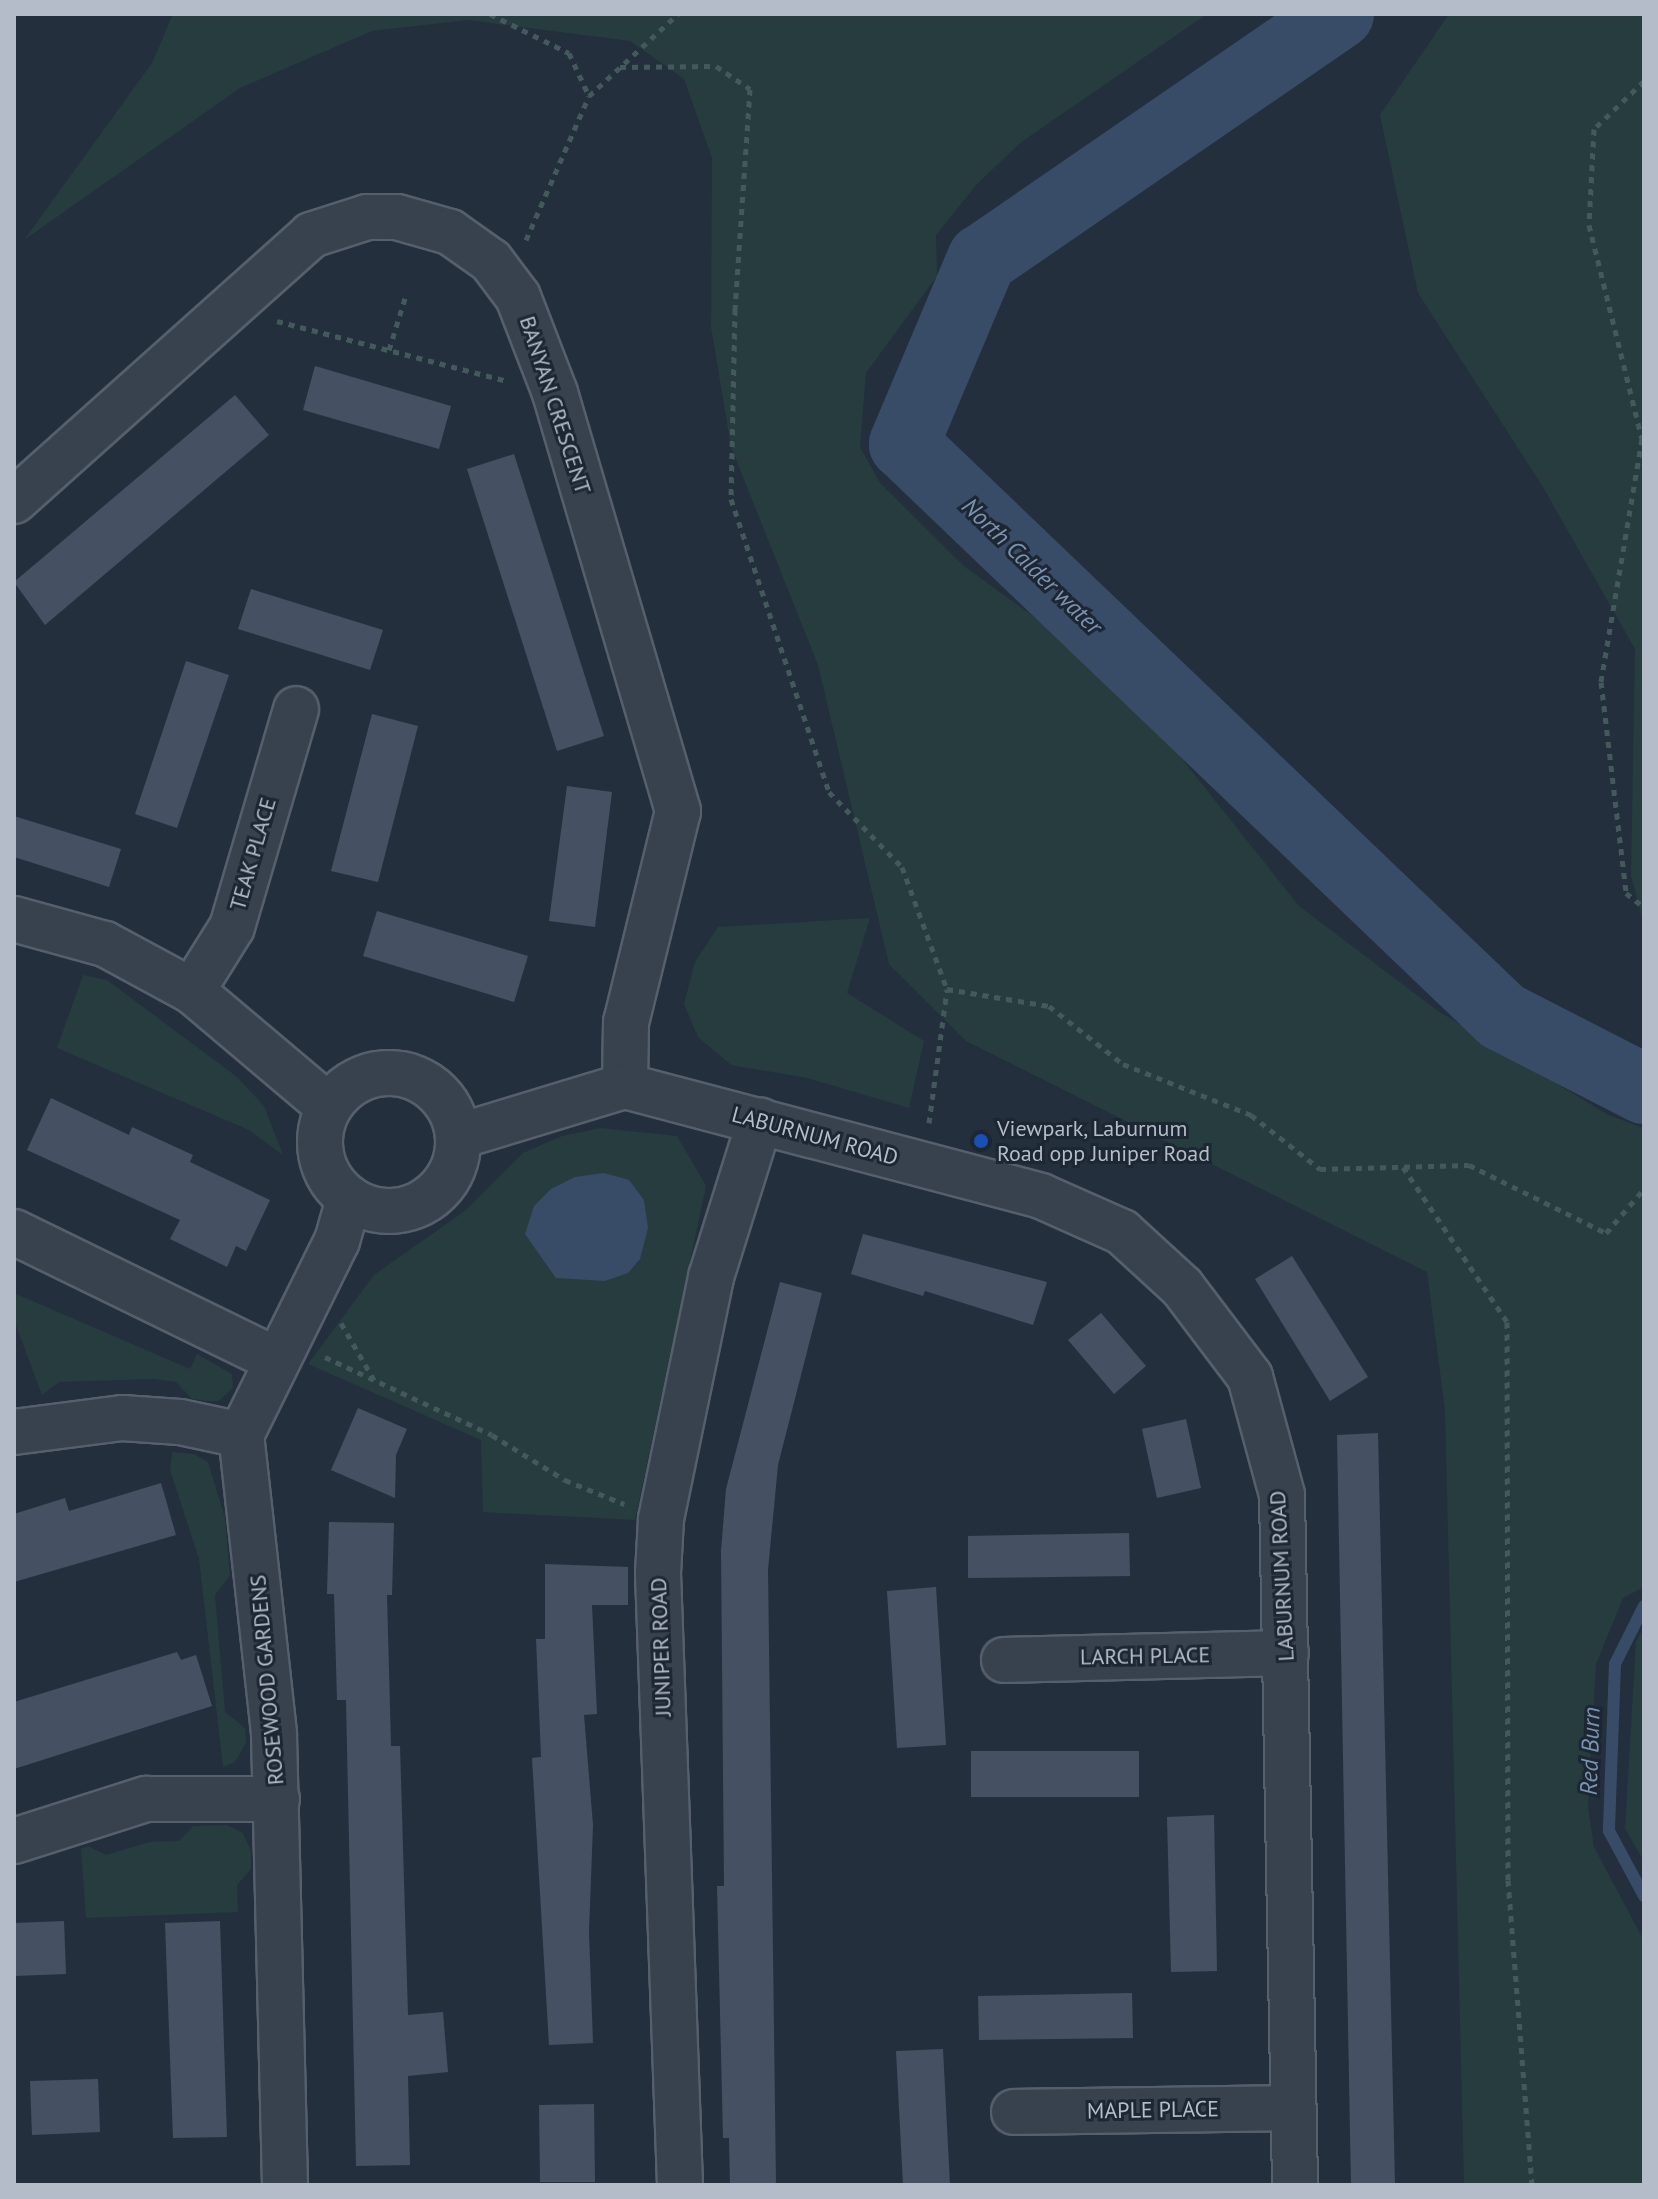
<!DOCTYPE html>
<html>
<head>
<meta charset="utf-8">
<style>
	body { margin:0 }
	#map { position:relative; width:1658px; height:2199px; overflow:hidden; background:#242f3e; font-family:"PT Sans",sans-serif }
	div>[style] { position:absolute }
	.green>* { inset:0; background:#263c3f }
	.water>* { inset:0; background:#394c67 }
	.stream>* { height:12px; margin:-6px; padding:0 6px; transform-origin:6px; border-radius:6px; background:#394c67 }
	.river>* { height:70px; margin:-35px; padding:0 35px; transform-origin:35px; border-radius:35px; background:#394c67 }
	.building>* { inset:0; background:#455162 }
	.path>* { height:5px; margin-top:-2.5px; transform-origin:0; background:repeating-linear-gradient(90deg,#44595c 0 6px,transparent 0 12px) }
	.roads { filter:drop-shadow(2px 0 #565f6c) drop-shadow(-2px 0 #565f6c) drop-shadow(0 2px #565f6c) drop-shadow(0 -2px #565f6c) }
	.minor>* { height:44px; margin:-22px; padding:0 22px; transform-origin:22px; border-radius:22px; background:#38414e }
	.minor>.ring { margin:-22px; padding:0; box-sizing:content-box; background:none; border:44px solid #38414e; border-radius:50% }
	.dots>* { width:22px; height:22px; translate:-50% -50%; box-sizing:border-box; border:4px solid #1d2633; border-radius:50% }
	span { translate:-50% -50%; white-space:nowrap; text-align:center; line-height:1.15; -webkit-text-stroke:6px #1d2633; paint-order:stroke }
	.street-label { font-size:22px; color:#b4bcc9 }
	.poi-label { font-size:22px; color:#b4bcc9 }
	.left { translate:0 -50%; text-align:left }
	.water-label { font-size:24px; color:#7c92b1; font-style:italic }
	.frame { position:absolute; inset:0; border:16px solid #b4bcc9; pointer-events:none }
</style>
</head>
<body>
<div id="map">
	<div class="green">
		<div style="clip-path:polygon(173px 14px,1207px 14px,1020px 143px,977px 184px,936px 235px,937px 276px,866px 373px,860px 447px,880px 483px,965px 567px,1115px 675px,1299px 906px,1438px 1011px,1608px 1115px,1644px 1128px,1644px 1587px,1623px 1598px,1596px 1664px,1588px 1808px,1594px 1847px,1644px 1941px,1644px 2185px,1464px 2185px,1445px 1410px,1427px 1272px,966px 1041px,889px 964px,818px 665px,731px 447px,711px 327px,712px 158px,684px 79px,630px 41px,468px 20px,372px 31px,240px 88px,24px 240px,152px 63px)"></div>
		<div style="clip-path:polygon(1449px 14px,1644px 14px,1644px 923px,1631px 876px,1635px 649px,1543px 487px,1418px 293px,1380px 115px)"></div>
		<div style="clip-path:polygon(870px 918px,847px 993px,924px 1041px,909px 1108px,807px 1078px,731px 1065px,698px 1037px,684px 1004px,695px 962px,718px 927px)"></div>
		<div style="clip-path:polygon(83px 975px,107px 980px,237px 1077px,264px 1106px,283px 1155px,249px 1130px,57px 1048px)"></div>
		<div style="clip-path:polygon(601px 1128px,677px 1136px,706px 1186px,635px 1520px,483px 1512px,481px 1440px,308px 1364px,374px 1275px,466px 1210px,523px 1153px,562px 1136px)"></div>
		<div style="clip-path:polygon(14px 1293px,190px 1369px,197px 1354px,232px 1374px,233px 1388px,218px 1401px,207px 1401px,192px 1399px,176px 1382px,154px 1379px,59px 1382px,42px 1395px,14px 1320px)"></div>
		<div style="clip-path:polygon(172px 1452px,194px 1454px,208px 1462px,225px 1518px,230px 1575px,215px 1595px,225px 1712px,245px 1728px,246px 1743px,235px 1762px,223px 1767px,199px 1559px,170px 1470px)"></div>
		<div style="clip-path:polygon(1644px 1628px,1644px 1861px,1625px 1829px,1636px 1641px)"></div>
		<div style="clip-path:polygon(227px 1825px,243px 1833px,251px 1851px,251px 1869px,237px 1885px,238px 1912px,86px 1918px,81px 1849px,88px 1846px,106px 1855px,149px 1842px,179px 1841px,193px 1826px)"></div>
	</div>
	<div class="water">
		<div style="clip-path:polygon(604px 1173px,629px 1180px,644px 1200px,648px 1228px,640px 1259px,628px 1273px,605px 1281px,556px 1278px,525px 1234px,534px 1206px,551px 1189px,575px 1177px)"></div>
	</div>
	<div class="stream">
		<div style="left:1644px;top:1606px;width:65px;rotate:116.6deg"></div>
		<div style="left:1615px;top:1664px;width:167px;rotate:92.1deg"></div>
		<div style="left:1609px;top:1831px;width:74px;rotate:61.7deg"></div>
	</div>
	<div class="river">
		<div style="left:1339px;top:14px;width:433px;rotate:145.5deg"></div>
		<div style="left:982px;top:259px;width:201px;rotate:112.9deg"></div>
		<div style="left:904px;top:444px;width:828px;rotate:43.73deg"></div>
		<div style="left:1502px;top:1016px;width:160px;rotate:27.2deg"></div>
	</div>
	<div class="building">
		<div style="clip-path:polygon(315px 366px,451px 406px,439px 449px,303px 410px)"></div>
		<div style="clip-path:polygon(235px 395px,269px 435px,45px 625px,14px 582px)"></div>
		<div style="clip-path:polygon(514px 454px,604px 736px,557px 751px,467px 469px)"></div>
		<div style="clip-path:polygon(251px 589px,383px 630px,370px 670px,238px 629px)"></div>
		<div style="clip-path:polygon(186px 661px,229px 675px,177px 828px,135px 814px)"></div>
		<div style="clip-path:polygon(372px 714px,418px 726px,378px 882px,331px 871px)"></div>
		<div style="clip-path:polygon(567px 786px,612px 792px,595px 927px,549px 921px)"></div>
		<div style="clip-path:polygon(14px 816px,121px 849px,109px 887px,14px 857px)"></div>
		<div style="clip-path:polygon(377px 911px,528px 956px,514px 1002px,363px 956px)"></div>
		<div style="clip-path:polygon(51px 1098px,129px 1135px,132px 1127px,193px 1155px,190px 1162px,270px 1200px,246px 1251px,236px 1246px,227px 1267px,170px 1239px,180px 1220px,27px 1150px)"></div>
		<div style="clip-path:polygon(863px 1234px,1047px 1282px,1033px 1325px,925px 1291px,923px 1296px,851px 1274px)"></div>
		<div style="clip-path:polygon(1292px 1256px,1368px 1377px,1330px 1401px,1255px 1279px)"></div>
		<div style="clip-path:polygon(780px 1282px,822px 1293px,778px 1465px,768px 1570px,776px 2185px,730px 2185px,729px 2138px,723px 2138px,717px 1886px,724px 1886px,721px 1551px,726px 1489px)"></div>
		<div style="clip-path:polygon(1101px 1313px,1146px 1366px,1114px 1394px,1068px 1340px)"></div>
		<div style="clip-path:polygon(358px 1408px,407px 1429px,396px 1455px,395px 1498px,331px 1470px)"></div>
		<div style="clip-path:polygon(1186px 1419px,1201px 1488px,1157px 1498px,1142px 1429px)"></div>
		<div style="clip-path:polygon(1378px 1433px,1395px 2185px,1351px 2185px,1337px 1435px)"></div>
		<div style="clip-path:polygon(161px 1483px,176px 1535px,14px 1582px,14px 1514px,65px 1498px,69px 1511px)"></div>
		<div style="clip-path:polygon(329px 1522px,394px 1523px,392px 1595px,387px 1595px,391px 1746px,400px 1746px,408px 2015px,443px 2012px,448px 2072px,408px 2076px,410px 2165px,356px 2166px,346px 1700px,337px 1700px,334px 1594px,327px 1594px)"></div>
		<div style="clip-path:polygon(1129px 1533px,1130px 1576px,968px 1578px,968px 1536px)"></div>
		<div style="clip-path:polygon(545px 1564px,628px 1567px,628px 1605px,592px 1605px,597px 1714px,584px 1715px,593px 1825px,589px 1932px,593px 2043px,549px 2045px,532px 1758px,541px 1757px,536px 1639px,545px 1639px)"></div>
		<div style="clip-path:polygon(936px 1587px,946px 1745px,897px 1748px,887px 1591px)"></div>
		<div style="clip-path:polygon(177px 1652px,181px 1660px,196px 1655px,212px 1706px,14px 1769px,14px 1702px)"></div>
		<div style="clip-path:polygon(971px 1751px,1139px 1751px,1139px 1797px,971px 1797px)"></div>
		<div style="clip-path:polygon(1214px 1815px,1217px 1971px,1171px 1972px,1167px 1817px)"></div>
		<div style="clip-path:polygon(64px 1921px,66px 1974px,14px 1976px,14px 1923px)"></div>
		<div style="clip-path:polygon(220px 1921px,227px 2137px,173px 2138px,165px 1923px)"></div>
		<div style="clip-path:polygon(1132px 1993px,1133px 2038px,979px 2040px,978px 1996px)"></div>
		<div style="clip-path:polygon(943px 2049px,950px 2185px,903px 2185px,896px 2051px)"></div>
		<div style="clip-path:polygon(98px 2079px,100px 2132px,32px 2135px,30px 2081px)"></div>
		<div style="clip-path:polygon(594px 2104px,595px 2182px,540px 2182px,539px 2105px)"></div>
	</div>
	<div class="path">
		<div style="left:490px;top:14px;width:88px;rotate:26.3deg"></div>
		<div style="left:569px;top:53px;width:47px;rotate:65.1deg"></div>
		<div style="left:620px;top:67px;width:96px;rotate:-0.6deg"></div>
		<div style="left:716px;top:66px;width:41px;rotate:34.1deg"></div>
		<div style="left:750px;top:89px;width:221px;rotate:93.9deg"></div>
		<div style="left:735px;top:309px;width:190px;rotate:91.2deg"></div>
		<div style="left:731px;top:499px;width:309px;rotate:71.5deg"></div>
		<div style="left:829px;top:792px;width:105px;rotate:45.8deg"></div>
		<div style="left:902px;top:867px;width:130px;rotate:69.8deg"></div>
		<div style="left:947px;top:989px;width:103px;rotate:9.5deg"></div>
		<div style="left:1049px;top:1006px;width:94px;rotate:38.1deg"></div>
		<div style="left:1123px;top:1064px;width:138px;rotate:21.7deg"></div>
		<div style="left:1251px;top:1115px;width:88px;rotate:38deg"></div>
		<div style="left:1320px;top:1169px;width:149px;rotate:-1.5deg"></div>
		<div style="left:1469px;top:1165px;width:153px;rotate:26.4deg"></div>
		<div style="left:1606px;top:1233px;width:58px;rotate:-49.2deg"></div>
		<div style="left:1644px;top:81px;width:69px;rotate:136.2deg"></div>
		<div style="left:1594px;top:129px;width:96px;rotate:93deg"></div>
		<div style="left:1589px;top:225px;width:220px;rotate:76.1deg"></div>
		<div style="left:1642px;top:439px;width:246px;rotate:99.6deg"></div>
		<div style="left:1601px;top:682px;width:212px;rotate:83.2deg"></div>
		<div style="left:1626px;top:893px;width:23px;rotate:38deg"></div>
		<div style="left:526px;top:240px;width:157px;rotate:-66.4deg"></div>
		<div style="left:589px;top:96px;width:121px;rotate:-42.7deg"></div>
		<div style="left:277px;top:321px;width:238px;rotate:14.6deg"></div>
		<div style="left:389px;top:350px;width:58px;rotate:-72.8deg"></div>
		<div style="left:929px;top:1123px;width:135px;rotate:-82.3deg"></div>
		<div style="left:1403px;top:1167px;width:187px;rotate:56.1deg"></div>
		<div style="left:1507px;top:1322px;width:558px;rotate:89.9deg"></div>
		<div style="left:1508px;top:1880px;width:306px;rotate:85.5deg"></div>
		<div style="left:341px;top:1323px;width:66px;rotate:59.9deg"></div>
		<div style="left:325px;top:1357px;width:184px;rotate:25deg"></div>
		<div style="left:492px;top:1435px;width:86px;rotate:31.7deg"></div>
		<div style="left:565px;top:1480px;width:64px;rotate:22.1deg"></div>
	</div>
	<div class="roads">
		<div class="minor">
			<div style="left:14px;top:501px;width:399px;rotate:-41.8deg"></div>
			<div style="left:311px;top:235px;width:59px;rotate:-17.8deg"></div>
			<div style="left:367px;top:217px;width:30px"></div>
			<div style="left:397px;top:217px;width:55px;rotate:15.8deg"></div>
			<div style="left:450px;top:232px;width:50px;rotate:35.3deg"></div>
			<div style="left:491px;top:261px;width:45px;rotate:53.1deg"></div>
			<div style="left:518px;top:297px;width:103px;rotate:68.9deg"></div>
			<div style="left:555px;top:393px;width:436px;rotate:73.6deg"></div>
			<div style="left:678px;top:811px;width:217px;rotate:103.8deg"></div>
			<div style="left:626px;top:1022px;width:64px;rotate:90.9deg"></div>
			<div style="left:14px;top:919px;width:94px;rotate:15.4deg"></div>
			<div style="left:105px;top:944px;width:99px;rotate:28.4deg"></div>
			<div style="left:192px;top:991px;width:178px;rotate:40.2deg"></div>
			<div style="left:192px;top:991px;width:75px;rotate:-58deg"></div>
			<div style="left:232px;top:927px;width:227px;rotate:-73.6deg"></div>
			<div class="ring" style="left:320px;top:1073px;width:94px;height:94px"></div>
			<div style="left:460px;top:1136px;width:172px;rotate:-16.9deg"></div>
			<div style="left:625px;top:1086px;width:430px;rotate:14.8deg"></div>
			<div style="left:1041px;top:1196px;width:89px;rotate:24deg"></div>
			<div style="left:1122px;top:1232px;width:81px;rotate:42.5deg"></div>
			<div style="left:1182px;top:1287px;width:113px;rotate:52.9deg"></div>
			<div style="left:1250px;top:1377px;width:122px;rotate:74.8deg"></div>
			<div style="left:1282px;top:1495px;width:690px;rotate:88.92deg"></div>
			<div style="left:14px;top:1232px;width:292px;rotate:26deg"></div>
			<div style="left:14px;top:1432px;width:109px;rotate:-7.4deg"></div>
			<div style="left:122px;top:1418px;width:58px;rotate:3.9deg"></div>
			<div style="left:180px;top:1422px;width:62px;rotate:12deg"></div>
			<div style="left:1004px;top:1660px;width:282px;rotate:-1.4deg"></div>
			<div style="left:14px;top:1841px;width:139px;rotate:-17.7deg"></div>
			<div style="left:146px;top:1799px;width:131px"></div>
			<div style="left:1014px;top:2112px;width:279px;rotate:-0.8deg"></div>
			<div style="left:285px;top:2185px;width:452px;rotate:-91.4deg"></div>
			<div style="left:274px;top:1733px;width:300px;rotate:-96.3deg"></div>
			<div style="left:241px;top:1435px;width:216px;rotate:-63.7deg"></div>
			<div style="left:337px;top:1241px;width:44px;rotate:-74.1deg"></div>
			<div style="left:680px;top:2185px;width:612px;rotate:-92.06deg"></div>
			<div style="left:658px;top:1573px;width:54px;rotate:-86.8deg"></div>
			<div style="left:661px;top:1519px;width:247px;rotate:-78.3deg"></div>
			<div style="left:711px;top:1277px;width:164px;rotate:-72.6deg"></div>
		</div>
	</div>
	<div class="dots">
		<div style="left:981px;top:1141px;background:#1a4fb4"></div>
	</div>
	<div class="street-label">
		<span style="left:555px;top:405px;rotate:72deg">BANYAN CRESCENT</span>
		<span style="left:253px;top:854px;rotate:-74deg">TEAK PLACE</span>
		<span style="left:815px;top:1136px;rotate:15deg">LABURNUM ROAD</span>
		<span style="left:1282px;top:1576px;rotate:-93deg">LABURNUM ROAD</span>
		<span style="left:661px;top:1647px;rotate:-92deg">JUNIPER ROAD</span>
		<span style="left:1145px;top:1656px;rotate:-1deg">LARCH PLACE</span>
		<span style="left:267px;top:1680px;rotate:-95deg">ROSEWOOD GARDENS</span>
		<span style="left:1153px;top:2110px;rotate:-1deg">MAPLE PLACE</span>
	</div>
	<div class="poi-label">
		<span class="left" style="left:997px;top:1141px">Viewpark, Laburnum<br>Road opp Juniper Road</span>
	</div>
	<div class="water-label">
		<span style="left:1032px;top:566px;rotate:44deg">North Calder water</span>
		<span style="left:1590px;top:1751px;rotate:-88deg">Red Burn</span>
	</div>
	<div class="frame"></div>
</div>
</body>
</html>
